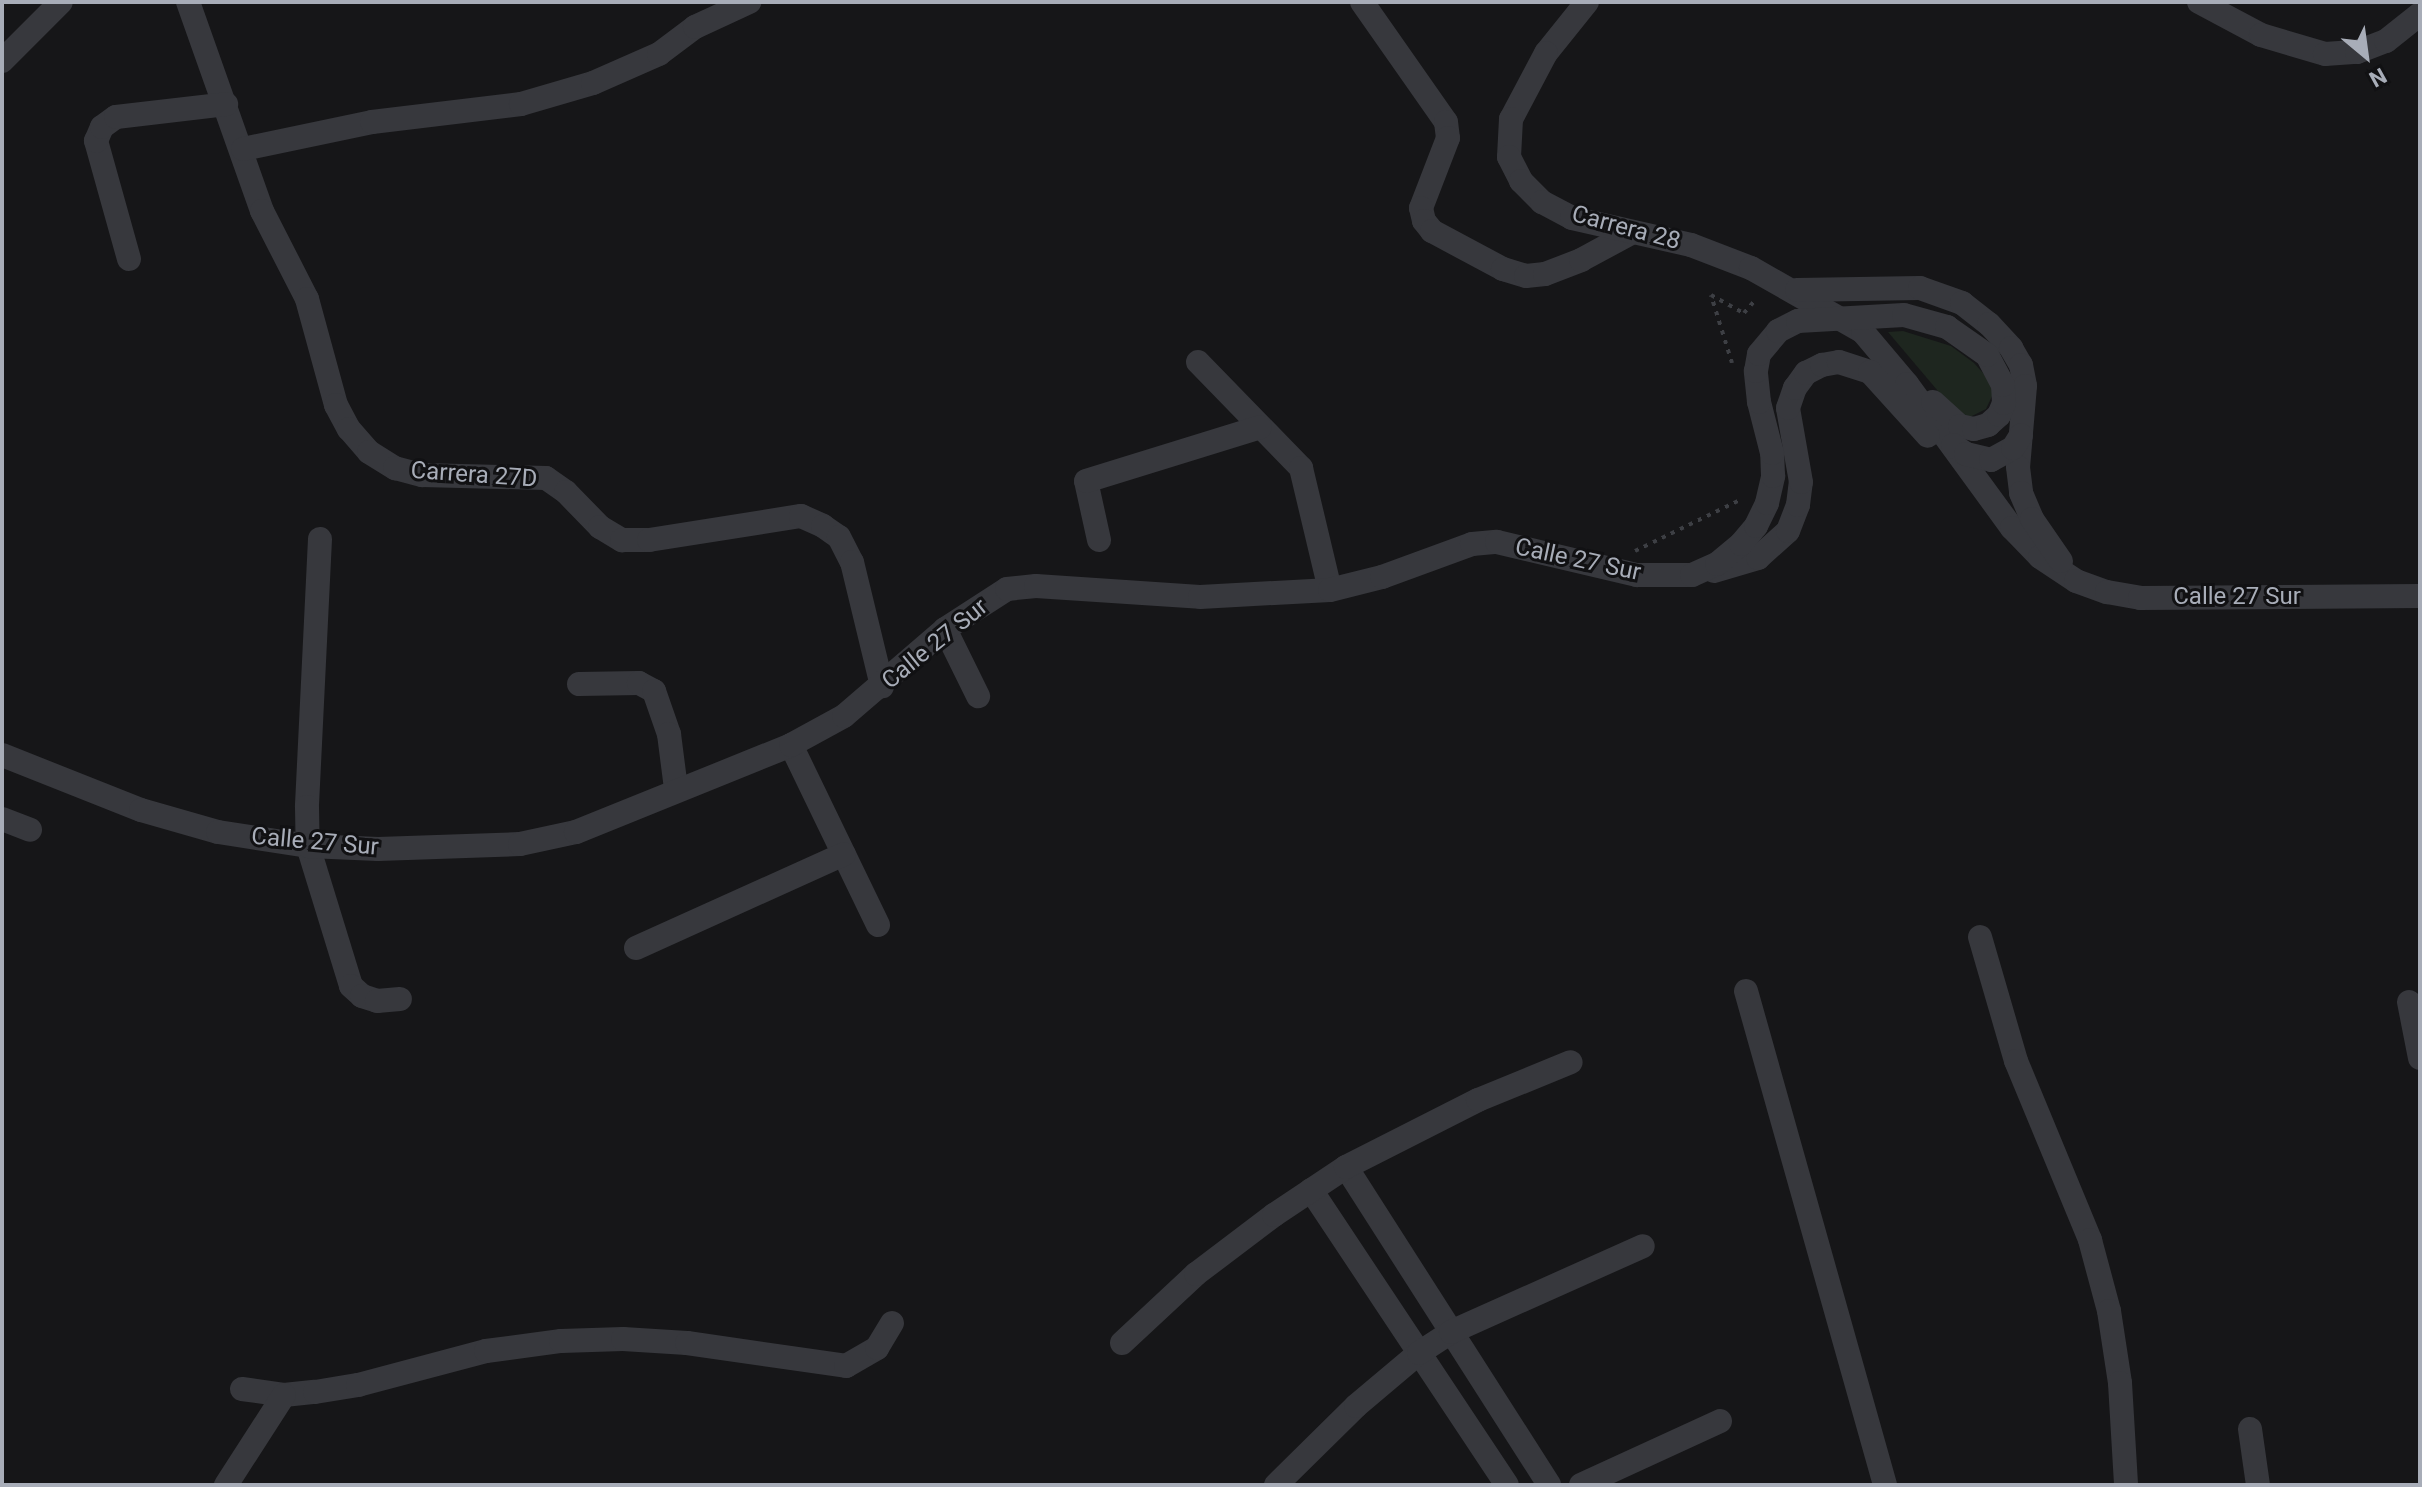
<!DOCTYPE html>
<html>
<head>
<meta charset="utf-8">
<style>
	body { margin:0 }
	#map { position:relative; width:2422px; height:1487px; overflow:hidden; background:#161618; font-family:Roboto,sans-serif }
	div>[style] { position:absolute }
	.green>* { inset:0; background:#1e261f }
	.path>* { height:4px; margin-top:-2px; transform-origin:0; background:repeating-linear-gradient(90deg,#3d3f44 0 4px,transparent 0 10px) }
	.minor>* { height:24px; margin:-12px; padding:0 12px; transform-origin:12px; border-radius:12px; background:#37383d }
	.minor-bridge>* { height:24px; margin:-12px; padding:0 12px; transform-origin:12px; border-radius:12px; background:#37383d }
	span { translate:-50% -50%; white-space:nowrap; text-align:center; line-height:1.15; -webkit-text-stroke:6px #111113; paint-order:stroke }
	.street-label { font-size:24px; color:#a8adb8 }
	.frame { position:absolute; inset:0; border:4px solid #a8adb8; pointer-events:none }
	.north { position:absolute; left:2326px; top:16px; width:80px; height:80px; -webkit-text-stroke:6px #111113; paint-order:stroke; rotate:151deg; font-size:22px; font-weight:700; line-height:32px; text-align:center; color:#a8adb8 }
	.north::after { content:''; display:block; margin:auto; width:28px; height:36px; background:#a8adb8; clip-path:polygon(50% 0,100% 100%,50% 72%,0 100%) }
</style>
</head>
<body>
<div id="map">
	<div class="green">
		<div style="clip-path:polygon(1903px 331px,1951px 346px,1974px 363px,1991px 382px,1993px 394px,1986px 409px,1970px 417px,1954px 410px,1888px 332px)"></div>
	</div>
	<div class="path">
		<div style="left:1732px;top:363px;width:71px;rotate:-107.2deg"></div>
		<div style="left:1711px;top:295px;width:38px;rotate:29deg"></div>
		<div style="left:1744px;top:313px;width:18px;rotate:-49deg"></div>
		<div style="left:1635px;top:551px;width:119px;rotate:-25.9deg"></div>
	</div>
	<div class="minor">
		<div style="left:188px;top:2px;width:222px;rotate:70.5deg"></div>
		<div style="left:262px;top:211px;width:99px;rotate:62.9deg"></div>
		<div style="left:307px;top:299px;width:110px;rotate:74.7deg"></div>
		<div style="left:336px;top:405px;width:27px;rotate:62deg"></div>
		<div style="left:349px;top:429px;width:30px;rotate:49deg"></div>
		<div style="left:369px;top:452px;width:31px;rotate:32deg"></div>
		<div style="left:395px;top:468px;width:28px;rotate:15deg"></div>
		<div style="left:422px;top:475px;width:124px;rotate:1.4deg"></div>
		<div style="left:546px;top:478px;width:24px;rotate:35deg"></div>
		<div style="left:566px;top:492px;width:49px;rotate:45.8deg"></div>
		<div style="left:600px;top:527px;width:26px;rotate:31deg"></div>
		<div style="left:622px;top:540px;width:27px"></div>
		<div style="left:649px;top:540px;width:154px;rotate:-9deg"></div>
		<div style="left:801px;top:516px;width:24px;rotate:24deg"></div>
		<div style="left:823px;top:526px;width:19px;rotate:35deg"></div>
		<div style="left:839px;top:537px;width:28px;rotate:63deg"></div>
		<div style="left:852px;top:562px;width:128px;rotate:76.4deg"></div>
		<div style="left:1362px;top:2px;width:146px;rotate:55deg"></div>
		<div style="left:1446px;top:122px;width:16px;rotate:83deg"></div>
		<div style="left:1448px;top:138px;width:75px;rotate:111.1deg"></div>
		<div style="left:1421px;top:208px;width:13px;rotate:77deg"></div>
		<div style="left:1424px;top:221px;width:13px;rotate:51deg"></div>
		<div style="left:1432px;top:231px;width:81px;rotate:28.2deg"></div>
		<div style="left:1503px;top:269px;width:24px;rotate:17deg"></div>
		<div style="left:1526px;top:276px;width:19px;rotate:-6deg"></div>
		<div style="left:1545px;top:274px;width:39px;rotate:-21deg"></div>
		<div style="left:1581px;top:260px;width:57px;rotate:-28.4deg"></div>
		<div style="left:1587px;top:2px;width:65px;rotate:128.8deg"></div>
		<div style="left:1546px;top:53px;width:75px;rotate:117.9deg"></div>
		<div style="left:1511px;top:119px;width:38px;rotate:93deg"></div>
		<div style="left:1509px;top:157px;width:27px;rotate:63deg"></div>
		<div style="left:1521px;top:181px;width:30px;rotate:45deg"></div>
		<div style="left:1542px;top:202px;width:34px;rotate:28deg"></div>
		<div style="left:1572px;top:218px;width:122px;rotate:12.8deg"></div>
		<div style="left:1691px;top:245px;width:64px;rotate:21deg"></div>
		<div style="left:1751px;top:268px;width:129px;rotate:29.7deg"></div>
		<div style="left:1863px;top:332px;width:68px;rotate:49.8deg"></div>
		<div style="left:1907px;top:384px;width:178px;rotate:53.9deg"></div>
		<div style="left:2012px;top:528px;width:40px;rotate:46deg"></div>
		<div style="left:2040px;top:557px;width:43px;rotate:33.7deg"></div>
		<div style="left:2076px;top:581px;width:33px;rotate:20deg"></div>
		<div style="left:2107px;top:592px;width:34px;rotate:10deg"></div>
		<div style="left:2140px;top:598px;width:280px;rotate:-0.4deg"></div>
		<div style="left:2199px;top:2px;width:70px;rotate:28deg"></div>
		<div style="left:2261px;top:35px;width:67px;rotate:16.5deg"></div>
		<div style="left:2325px;top:54px;width:32px;rotate:-4deg"></div>
		<div style="left:2357px;top:52px;width:31px;rotate:-21deg"></div>
		<div style="left:2386px;top:41px;width:43px;rotate:-38.5deg"></div>
		<div style="left:2px;top:61px;width:83px;rotate:-45deg"></div>
		<div style="left:243px;top:149px;width:132px;rotate:-11.8deg"></div>
		<div style="left:372px;top:122px;width:150px;rotate:-6.9deg"></div>
		<div style="left:521px;top:104px;width:75px;rotate:-16.3deg"></div>
		<div style="left:593px;top:83px;width:72px;rotate:-23.7deg"></div>
		<div style="left:659px;top:54px;width:45px;rotate:-36.9deg"></div>
		<div style="left:695px;top:27px;width:60px;rotate:-24.8deg"></div>
		<div style="left:129px;top:259px;width:123px;rotate:-105.6deg"></div>
		<div style="left:96px;top:141px;width:15px;rotate:-67deg"></div>
		<div style="left:102px;top:127px;width:17px;rotate:-36deg"></div>
		<div style="left:116px;top:117px;width:111px;rotate:-6.7deg"></div>
		<div style="left:1797px;top:290px;width:123px;rotate:-0.9deg"></div>
		<div style="left:1920px;top:288px;width:45px;rotate:19.7deg"></div>
		<div style="left:1962px;top:303px;width:34px;rotate:38deg"></div>
		<div style="left:1989px;top:324px;width:33px;rotate:47deg"></div>
		<div style="left:2011px;top:348px;width:20px;rotate:60deg"></div>
		<div style="left:2021px;top:365px;width:21px;rotate:79deg"></div>
		<div style="left:2025px;top:386px;width:81px;rotate:94.9deg"></div>
		<div style="left:2018px;top:467px;width:26px;rotate:83deg"></div>
		<div style="left:2021px;top:493px;width:28px;rotate:67deg"></div>
		<div style="left:2032px;top:519px;width:51px;rotate:55.4deg"></div>
		<div style="left:1198px;top:362px;width:148px;rotate:45.8deg"></div>
		<div style="left:1301px;top:468px;width:125px;rotate:76.6deg"></div>
		<div style="left:1933px;top:402px;width:36px;rotate:42deg"></div>
		<div style="left:1960px;top:426px;width:14px;rotate:12deg"></div>
		<div style="left:1974px;top:429px;width:15px;rotate:-16deg"></div>
		<div style="left:1988px;top:425px;width:15px;rotate:-42deg"></div>
		<div style="left:1999px;top:415px;width:13px;rotate:-67deg"></div>
		<div style="left:2004px;top:403px;width:18px;rotate:-93deg"></div>
		<div style="left:2003px;top:385px;width:34px;rotate:-118deg"></div>
		<div style="left:1953px;top:445px;width:16px;rotate:35deg"></div>
		<div style="left:1966px;top:454px;width:26px;rotate:13deg"></div>
		<div style="left:1991px;top:460px;width:25px;rotate:-29deg"></div>
		<div style="left:2013px;top:448px;width:15px;rotate:-58deg"></div>
		<div style="left:320px;top:539px;width:268px;rotate:92.8deg"></div>
		<div style="left:307px;top:807px;width:39px;rotate:89deg"></div>
		<div style="left:308px;top:846px;width:146px;rotate:72.9deg"></div>
		<div style="left:351px;top:986px;width:15px;rotate:42deg"></div>
		<div style="left:362px;top:996px;width:16px;rotate:18deg"></div>
		<div style="left:377px;top:1001px;width:23px;rotate:-5deg"></div>
		<div style="left:1099px;top:540px;width:60px;rotate:-102.4deg"></div>
		<div style="left:1086px;top:481px;width:182px;rotate:-17.2deg"></div>
		<div style="left:1714px;top:571px;width:46px;rotate:-16.5deg"></div>
		<div style="left:1758px;top:558px;width:40px;rotate:-42deg"></div>
		<div style="left:1788px;top:531px;width:28px;rotate:-69deg"></div>
		<div style="left:1798px;top:505px;width:23px;rotate:-83deg"></div>
		<div style="left:1801px;top:482px;width:75px;rotate:-100deg"></div>
		<div style="left:1788px;top:408px;width:21px;rotate:-71deg"></div>
		<div style="left:1795px;top:388px;width:19px;rotate:-54deg"></div>
		<div style="left:1806px;top:373px;width:18px;rotate:-27deg"></div>
		<div style="left:1822px;top:365px;width:17px;rotate:-10deg"></div>
		<div style="left:1839px;top:362px;width:33px;rotate:18deg"></div>
		<div style="left:1870px;top:372px;width:86px;rotate:47.8deg"></div>
		<div style="left:945px;top:629px;width:75px;rotate:63.8deg"></div>
		<div style="left:579px;top:684px;width:60px;rotate:-1deg"></div>
		<div style="left:639px;top:683px;width:17px;rotate:28deg"></div>
		<div style="left:654px;top:691px;width:46px;rotate:70.8deg"></div>
		<div style="left:669px;top:734px;width:55px;rotate:82.7deg"></div>
		<div style="left:791px;top:745px;width:200px;rotate:64.2deg"></div>
		<div style="left:2px;top:755px;width:149px;rotate:21.6deg"></div>
		<div style="left:141px;top:810px;width:80px;rotate:15.9deg"></div>
		<div style="left:218px;top:832px;width:91px;rotate:8.8deg"></div>
		<div style="left:308px;top:846px;width:70px;rotate:2.5deg"></div>
		<div style="left:378px;top:849px;width:142px;rotate:-2deg"></div>
		<div style="left:520px;top:844px;width:57px;rotate:-12.1deg"></div>
		<div style="left:576px;top:832px;width:232px;rotate:-22deg"></div>
		<div style="left:791px;top:745px;width:60px;rotate:-28.7deg"></div>
		<div style="left:844px;top:716px;width:133px;rotate:-40.7deg"></div>
		<div style="left:945px;top:629px;width:74px;rotate:-32.8deg"></div>
		<div style="left:1007px;top:589px;width:29px;rotate:-6deg"></div>
		<div style="left:1036px;top:586px;width:164px;rotate:3.8deg"></div>
		<div style="left:1200px;top:597px;width:130px;rotate:-3.1deg"></div>
		<div style="left:1330px;top:590px;width:54px;rotate:-14deg"></div>
		<div style="left:1382px;top:577px;width:96px;rotate:-20.1deg"></div>
		<div style="left:1472px;top:544px;width:25px;rotate:-5deg"></div>
		<div style="left:1497px;top:542px;width:144px;rotate:13.3deg"></div>
		<div style="left:1637px;top:575px;width:55px"></div>
		<div style="left:1692px;top:575px;width:27px;rotate:-24deg"></div>
		<div style="left:1717px;top:564px;width:31px;rotate:-40deg"></div>
		<div style="left:1741px;top:544px;width:23px;rotate:-50deg"></div>
		<div style="left:1756px;top:526px;width:25px;rotate:-64deg"></div>
		<div style="left:1767px;top:503px;width:28px;rotate:-77deg"></div>
		<div style="left:1773px;top:476px;width:23px;rotate:-92deg"></div>
		<div style="left:1772px;top:453px;width:53px;rotate:-104.3deg"></div>
		<div style="left:2px;top:819px;width:30px;rotate:21deg"></div>
		<div style="left:1980px;top:937px;width:129px;rotate:73.8deg"></div>
		<div style="left:2016px;top:1061px;width:194px;rotate:67.5deg"></div>
		<div style="left:2090px;top:1240px;width:73px;rotate:75deg"></div>
		<div style="left:2109px;top:1311px;width:73px;rotate:81.3deg"></div>
		<div style="left:2120px;top:1383px;width:102px;rotate:86.6deg"></div>
		<div style="left:636px;top:948px;width:228px;rotate:-24.3deg"></div>
		<div style="left:1746px;top:991px;width:513px;rotate:74.28deg"></div>
		<div style="left:2409px;top:1002px;width:57px;rotate:78.9deg"></div>
		<div style="left:1346px;top:1167px;width:377px;rotate:57.4deg"></div>
		<div style="left:1311px;top:1190px;width:354px;rotate:56.4deg"></div>
		<div style="left:1122px;top:1343px;width:101px;rotate:-43deg"></div>
		<div style="left:1196px;top:1274px;width:98px;rotate:-37.1deg"></div>
		<div style="left:1274px;top:1215px;width:87px;rotate:-33.7deg"></div>
		<div style="left:1346px;top:1167px;width:148px;rotate:-26.9deg"></div>
		<div style="left:1478px;top:1100px;width:100px;rotate:-22.2deg"></div>
		<div style="left:242px;top:1389px;width:42px;rotate:8.1deg"></div>
		<div style="left:284px;top:1395px;width:31px;rotate:-6deg"></div>
		<div style="left:315px;top:1392px;width:44px;rotate:-9.2deg"></div>
		<div style="left:358px;top:1385px;width:132px;rotate:-14.9deg"></div>
		<div style="left:486px;top:1351px;width:76px;rotate:-7.6deg"></div>
		<div style="left:561px;top:1341px;width:62px;rotate:-1.8deg"></div>
		<div style="left:623px;top:1339px;width:64px;rotate:3.6deg"></div>
		<div style="left:687px;top:1343px;width:161px;rotate:8.2deg"></div>
		<div style="left:846px;top:1366px;width:36px;rotate:-30deg"></div>
		<div style="left:877px;top:1348px;width:29px;rotate:-59deg"></div>
		<div style="left:2250px;top:1429px;width:57px;rotate:81.9deg"></div>
		<div style="left:226px;top:1485px;width:107px;rotate:-57.2deg"></div>
		<div style="left:1276px;top:1485px;width:112px;rotate:-44.6deg"></div>
		<div style="left:1356px;top:1406px;width:82px;rotate:-40.1deg"></div>
		<div style="left:1419px;top:1353px;width:38px;rotate:-33deg"></div>
		<div style="left:1451px;top:1332px;width:210px;rotate:-24.1deg"></div>
		<div style="left:1581px;top:1485px;width:153px;rotate:-24.7deg"></div>
	</div>
	<div class="minor-bridge">
		<div style="left:1759px;top:402px;width:31px;rotate:-96deg"></div>
		<div style="left:1756px;top:371px;width:17px;rotate:-80deg"></div>
		<div style="left:1759px;top:354px;width:30px;rotate:-50deg"></div>
		<div style="left:1778px;top:331px;width:22px;rotate:-27deg"></div>
		<div style="left:1798px;top:321px;width:106px;rotate:-3.2deg"></div>
		<div style="left:1904px;top:315px;width:45px;rotate:15.6deg"></div>
		<div style="left:1947px;top:327px;width:49px;rotate:35deg"></div>
	</div>
	<div class="street-label">
		<span style="left:1626px;top:228px;rotate:15deg">Carrera 28</span>
		<span style="left:474px;top:475px;rotate:4deg">Carrera 27D</span>
		<span style="left:1578px;top:560px;rotate:12deg">Calle 27 Sur</span>
		<span style="left:2237px;top:597px">Calle 27 Sur</span>
		<span style="left:935px;top:644px;rotate:-39deg">Calle 27 Sur</span>
		<span style="left:315px;top:842px;rotate:5deg">Calle 27 Sur</span>
	</div>
	<div class="frame"></div>
	<div class="north">N</div>
</div>
</body>
</html>
